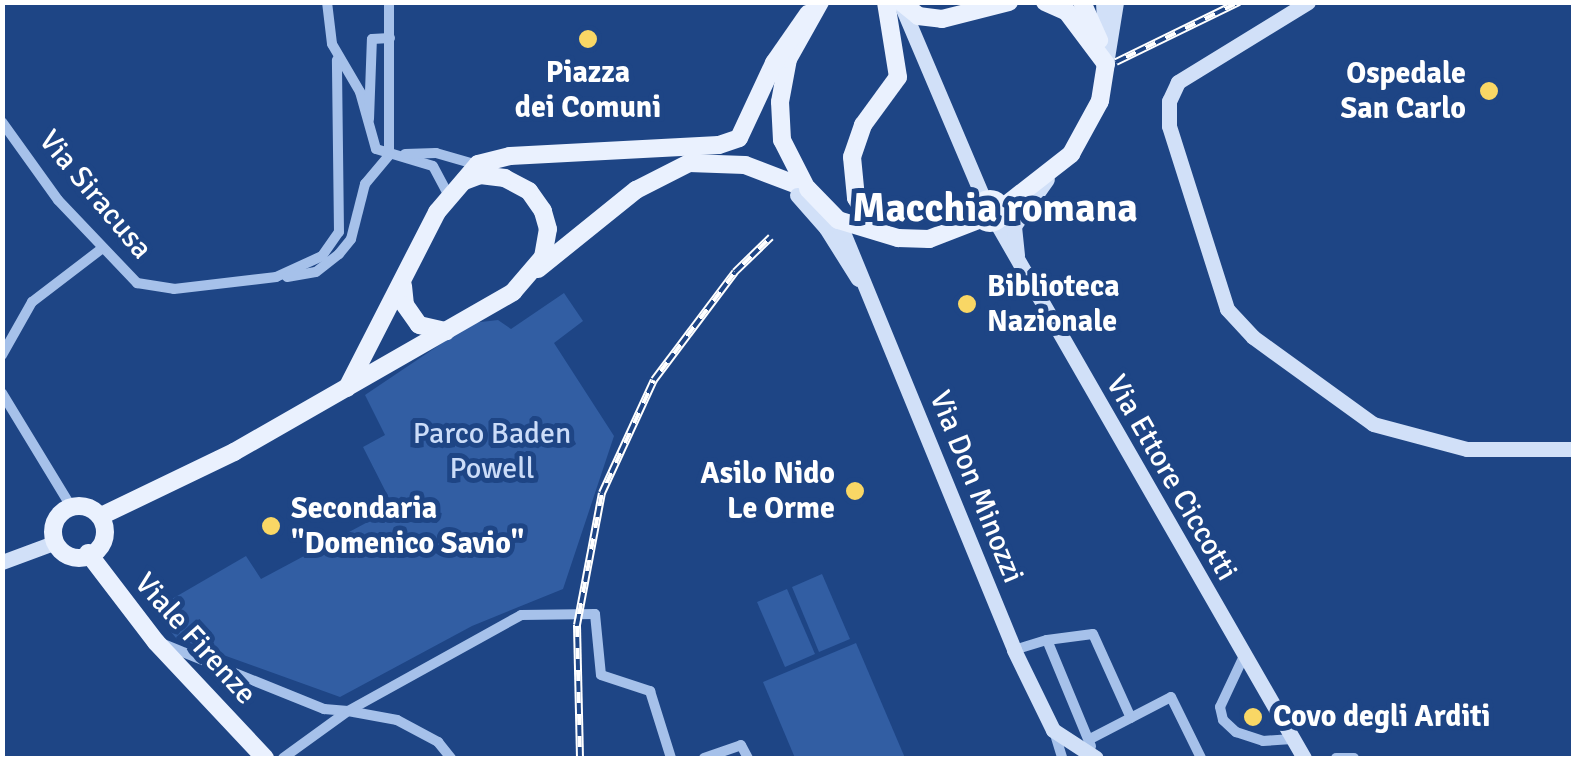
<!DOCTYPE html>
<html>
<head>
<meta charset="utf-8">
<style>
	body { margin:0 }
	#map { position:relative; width:1576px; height:761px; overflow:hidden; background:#1e4585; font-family:Signika,sans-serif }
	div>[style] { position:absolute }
	.green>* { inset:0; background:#325ea3 }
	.street>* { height:10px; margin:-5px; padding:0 5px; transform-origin:5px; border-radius:5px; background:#a6c1ea }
	.secondary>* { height:15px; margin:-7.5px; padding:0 7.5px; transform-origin:7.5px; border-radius:7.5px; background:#d1e0f8 }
	.primary>* { height:18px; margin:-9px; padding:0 9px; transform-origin:9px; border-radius:9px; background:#eaf1fe }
	.primary>.ring { margin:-9px; padding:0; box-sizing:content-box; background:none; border:18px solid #eaf1fe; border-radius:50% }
	.rail>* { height:8px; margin-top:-4px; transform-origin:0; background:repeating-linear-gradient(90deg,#1e4585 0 11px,#fff 0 22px); box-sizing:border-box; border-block:2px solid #fff }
	.secondary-bridge>* { height:15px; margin:-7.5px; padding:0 7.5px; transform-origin:7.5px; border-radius:7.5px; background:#d1e0f8 }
	.primary-bridge>* { height:18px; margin:-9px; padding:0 9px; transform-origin:9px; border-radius:9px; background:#eaf1fe }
	.dots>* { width:28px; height:28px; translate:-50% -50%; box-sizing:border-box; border:5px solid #1e4585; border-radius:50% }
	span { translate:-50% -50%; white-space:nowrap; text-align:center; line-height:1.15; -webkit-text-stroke:10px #1e4585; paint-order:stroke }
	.poi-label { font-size:30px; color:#fff; font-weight:700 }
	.right { translate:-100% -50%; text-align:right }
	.left { translate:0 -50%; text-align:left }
	.street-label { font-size:30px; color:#fff }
	.park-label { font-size:30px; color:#cbdcf8 }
	.district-label { font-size:40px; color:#fff; font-weight:700 }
	.frame { position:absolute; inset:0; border:5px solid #fff; pointer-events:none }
</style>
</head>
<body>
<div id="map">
	<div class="green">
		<div style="clip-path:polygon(564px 293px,583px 321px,554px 343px,614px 436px,563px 589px,472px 626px,340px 697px,176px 638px,153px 610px,246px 556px,261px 579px,394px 508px,363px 447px,385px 435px,365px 395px,472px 323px,498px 320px,511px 329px)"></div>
		<div style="clip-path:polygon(822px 574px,850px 639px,819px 652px,792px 587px)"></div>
		<div style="clip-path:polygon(787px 589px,815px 654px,785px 667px,757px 602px)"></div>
		<div style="clip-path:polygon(856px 643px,905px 758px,795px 758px,763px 682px)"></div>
	</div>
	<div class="street">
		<div style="left:327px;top:2px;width:42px;rotate:83.2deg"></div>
		<div style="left:332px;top:44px;width:56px;rotate:59.7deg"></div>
		<div style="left:360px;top:92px;width:59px;rotate:74.3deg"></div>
		<div style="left:376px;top:149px;width:59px;rotate:16.6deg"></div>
		<div style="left:433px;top:166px;width:34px;rotate:62deg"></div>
		<div style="left:369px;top:119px;width:80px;rotate:-87.9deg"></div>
		<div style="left:372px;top:39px;width:18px;rotate:-3deg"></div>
		<div style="left:2px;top:122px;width:96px;rotate:54.3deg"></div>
		<div style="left:58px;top:200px;width:115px;rotate:46.4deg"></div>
		<div style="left:137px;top:283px;width:37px;rotate:9deg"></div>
		<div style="left:174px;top:289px;width:103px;rotate:-6.7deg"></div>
		<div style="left:276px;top:277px;width:51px;rotate:-24.5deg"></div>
		<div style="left:322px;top:256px;width:29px;rotate:-55deg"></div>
		<div style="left:339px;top:232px;width:172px;rotate:-90.7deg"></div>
		<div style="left:405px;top:154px;width:31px;rotate:-2deg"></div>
		<div style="left:436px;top:153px;width:47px;rotate:16.1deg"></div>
		<div style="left:287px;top:277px;width:29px;rotate:-10deg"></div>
		<div style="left:316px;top:272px;width:29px;rotate:-38deg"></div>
		<div style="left:339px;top:254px;width:19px;rotate:-51deg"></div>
		<div style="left:351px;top:239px;width:57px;rotate:-75.7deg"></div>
		<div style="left:365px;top:184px;width:38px;rotate:-50deg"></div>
		<div style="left:389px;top:155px;width:153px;rotate:-90deg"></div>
		<div style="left:2px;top:355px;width:61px;rotate:-60.5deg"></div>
		<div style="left:32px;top:302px;width:86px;rotate:-37.4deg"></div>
		<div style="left:2px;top:393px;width:135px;rotate:58.7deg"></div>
		<div style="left:1047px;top:640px;width:46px;rotate:-7.4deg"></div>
		<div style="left:1093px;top:634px;width:92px;rotate:65.7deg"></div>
		<div style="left:163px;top:644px;width:174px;rotate:22deg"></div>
		<div style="left:324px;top:709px;width:24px;rotate:5deg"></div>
		<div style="left:348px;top:711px;width:198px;rotate:-29deg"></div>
		<div style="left:521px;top:615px;width:74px;rotate:-0.8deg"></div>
		<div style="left:595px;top:614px;width:61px;rotate:84.4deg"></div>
		<div style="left:601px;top:675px;width:52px;rotate:18.1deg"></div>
		<div style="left:650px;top:691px;width:70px;rotate:72.6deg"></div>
		<div style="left:1014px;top:650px;width:34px;rotate:-17deg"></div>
		<div style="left:1047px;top:640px;width:115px;rotate:67.5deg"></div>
		<div style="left:1243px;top:658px;width:54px;rotate:115.1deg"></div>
		<div style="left:1220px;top:707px;width:13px;rotate:77deg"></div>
		<div style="left:1223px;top:720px;width:18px;rotate:43deg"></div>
		<div style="left:1236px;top:732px;width:28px;rotate:18deg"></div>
		<div style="left:1263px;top:741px;width:29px;rotate:-4deg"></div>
		<div style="left:1054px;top:731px;width:28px;rotate:73deg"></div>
		<div style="left:1090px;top:739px;width:91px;rotate:-27.4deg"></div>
		<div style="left:1171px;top:697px;width:68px;rotate:63.8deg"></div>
		<div style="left:283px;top:758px;width:80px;rotate:-35.9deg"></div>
		<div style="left:348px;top:711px;width:50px;rotate:10.4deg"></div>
		<div style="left:397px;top:720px;width:47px;rotate:28.2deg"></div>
		<div style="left:438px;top:742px;width:21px;rotate:51deg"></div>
		<div style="left:704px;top:758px;width:39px;rotate:-19deg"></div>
		<div style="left:741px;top:745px;width:15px;rotate:62deg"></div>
		<div style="left:1336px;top:758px;width:18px"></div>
	</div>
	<div class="secondary">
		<div style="left:900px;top:2px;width:215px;rotate:67deg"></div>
		<div style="left:1103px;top:2px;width:38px;rotate:87deg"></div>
		<div style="left:1308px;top:2px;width:153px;rotate:148.4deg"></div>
		<div style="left:1178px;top:82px;width:21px;rotate:115deg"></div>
		<div style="left:1169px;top:101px;width:25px;rotate:90deg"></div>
		<div style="left:1169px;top:126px;width:192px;rotate:72.4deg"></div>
		<div style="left:1227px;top:309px;width:38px;rotate:47deg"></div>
		<div style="left:1253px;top:337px;width:148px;rotate:35.9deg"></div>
		<div style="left:1373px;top:424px;width:97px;rotate:14.9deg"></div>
		<div style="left:1467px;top:449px;width:107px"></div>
		<div style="left:1106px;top:64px;width:63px;rotate:-80.8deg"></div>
		<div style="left:838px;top:220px;width:465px;rotate:67.7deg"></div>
		<div style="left:1014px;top:650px;width:89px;rotate:64deg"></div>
		<div style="left:1053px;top:730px;width:51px;rotate:33.1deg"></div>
		<div style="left:996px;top:222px;width:618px;rotate:60.12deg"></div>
		<div style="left:826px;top:228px;width:60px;rotate:57.9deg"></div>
		<div style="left:1017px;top:255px;width:29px;rotate:-96deg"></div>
		<div style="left:1014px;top:226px;width:57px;rotate:-54.9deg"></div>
		<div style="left:2px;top:562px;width:54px;rotate:-20.4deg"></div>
	</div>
	<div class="primary">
		<div style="left:901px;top:2px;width:22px;rotate:39deg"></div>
		<div style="left:918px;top:16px;width:24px;rotate:7deg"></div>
		<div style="left:942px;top:19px;width:69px;rotate:-14.2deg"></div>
		<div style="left:1045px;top:2px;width:24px;rotate:24deg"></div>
		<div style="left:1067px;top:12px;width:65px;rotate:53.1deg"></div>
		<div style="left:1082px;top:2px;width:42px;rotate:65.9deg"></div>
		<div style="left:852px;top:157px;width:34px;rotate:-71deg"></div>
		<div style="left:863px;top:125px;width:59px;rotate:-53.9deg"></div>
		<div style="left:898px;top:77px;width:76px;rotate:-99.1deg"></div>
		<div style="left:807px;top:189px;width:55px;rotate:-117deg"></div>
		<div style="left:782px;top:140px;width:38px;rotate:-93deg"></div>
		<div style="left:780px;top:102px;width:44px;rotate:-79.5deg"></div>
		<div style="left:788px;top:59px;width:65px;rotate:-60.7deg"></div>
		<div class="ring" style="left:978px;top:199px;width:6px;height:6px"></div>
		<div style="left:1002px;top:208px;width:88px;rotate:-38deg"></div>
		<div style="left:1071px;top:154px;width:60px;rotate:-61.3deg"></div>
		<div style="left:838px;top:220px;width:63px;rotate:16.7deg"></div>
		<div style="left:898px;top:238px;width:31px;rotate:2deg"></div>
		<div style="left:929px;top:239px;width:56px;rotate:-21deg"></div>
		<div style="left:538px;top:269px;width:126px;rotate:-38.9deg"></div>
		<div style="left:636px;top:190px;width:59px;rotate:-27deg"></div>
		<div style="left:689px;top:163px;width:56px;rotate:2deg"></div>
		<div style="left:745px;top:165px;width:67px;rotate:20.9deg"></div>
		<div style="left:403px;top:286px;width:19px;rotate:84deg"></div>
		<div style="left:405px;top:305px;width:24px;rotate:55deg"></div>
		<div style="left:419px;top:325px;width:28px;rotate:13deg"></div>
		<div style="left:347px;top:388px;width:198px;rotate:-62.9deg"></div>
		<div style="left:437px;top:212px;width:63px;rotate:-49.5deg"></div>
		<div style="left:478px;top:164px;width:33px;rotate:-14deg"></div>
		<div style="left:510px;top:156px;width:209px;rotate:-3deg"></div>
		<div style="left:719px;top:145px;width:21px;rotate:-19deg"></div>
		<div style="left:739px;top:138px;width:83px;rotate:-65deg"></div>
		<div style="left:774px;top:63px;width:60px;rotate:-55.2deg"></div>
		<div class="ring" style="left:53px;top:506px;width:34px;height:34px"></div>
		<div style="left:101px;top:516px;width:148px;rotate:-25.7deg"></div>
		<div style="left:234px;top:452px;width:322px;rotate:-29.8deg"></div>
		<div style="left:513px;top:292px;width:46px;rotate:-49.4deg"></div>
		<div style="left:543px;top:257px;width:28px;rotate:-80deg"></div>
		<div style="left:548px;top:229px;width:19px;rotate:-106deg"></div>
		<div style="left:543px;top:211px;width:24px;rotate:-125deg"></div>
		<div style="left:529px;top:191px;width:27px;rotate:-152deg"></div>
		<div style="left:505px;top:178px;width:25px;rotate:-173deg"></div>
		<div style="left:480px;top:175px;width:17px;rotate:159deg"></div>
		<div style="left:88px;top:553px;width:112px;rotate:52.6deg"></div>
		<div style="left:156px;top:642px;width:159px;rotate:46.8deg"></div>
	</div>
	<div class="rail">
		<div style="left:1116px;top:62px;width:137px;rotate:-26deg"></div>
		<div style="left:580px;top:758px;width:133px;rotate:-91.3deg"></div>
		<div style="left:577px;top:625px;width:134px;rotate:-79.3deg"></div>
		<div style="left:602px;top:493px;width:124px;rotate:-65.3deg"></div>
		<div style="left:654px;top:380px;width:135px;rotate:-53.1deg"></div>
		<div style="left:735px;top:272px;width:50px;rotate:-44.2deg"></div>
	</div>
	<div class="secondary-bridge">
		<div style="left:797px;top:195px;width:44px;rotate:48.7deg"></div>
	</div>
	<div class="primary-bridge">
		<div style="left:1100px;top:101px;width:37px;rotate:-81deg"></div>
		<div style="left:852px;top:157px;width:41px;rotate:84.4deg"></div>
		<div style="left:856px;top:198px;width:19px;rotate:58deg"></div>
		<div style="left:808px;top:189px;width:43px;rotate:45.9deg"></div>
	</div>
	<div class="dots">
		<div style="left:588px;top:39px;background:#f9d765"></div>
		<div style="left:1489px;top:91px;background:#f9d765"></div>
		<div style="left:967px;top:304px;background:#f9d765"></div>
		<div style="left:855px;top:491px;background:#f9d765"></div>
		<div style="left:271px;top:526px;background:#f9d765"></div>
		<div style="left:1253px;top:717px;background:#f9d765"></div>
	</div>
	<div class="poi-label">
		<span style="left:588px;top:90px">Piazza<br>dei Comuni</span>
		<span class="right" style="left:1466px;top:91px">Ospedale<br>San Carlo</span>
		<span class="left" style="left:987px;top:304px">Biblioteca<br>Nazionale</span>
		<span class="right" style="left:835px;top:491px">Asilo Nido<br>Le Orme</span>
		<span class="left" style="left:291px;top:526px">Secondaria<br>"Domenico Savio"</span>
		<span class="left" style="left:1273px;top:717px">Covo degli Arditi</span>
	</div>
	<div class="street-label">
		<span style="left:95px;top:195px;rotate:50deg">Via Siracusa</span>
		<span style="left:1171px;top:478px;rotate:60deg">Via Ettore Ciccotti</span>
		<span style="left:976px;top:487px;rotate:68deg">Via Don Minozzi</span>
		<span style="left:195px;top:639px;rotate:48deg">Viale Firenze</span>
	</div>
	<div class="park-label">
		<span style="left:492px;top:451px">Parco Baden<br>Powell</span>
	</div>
	<div class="district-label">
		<span style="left:995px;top:208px">Macchia romana</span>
	</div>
	<div class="frame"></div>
</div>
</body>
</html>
